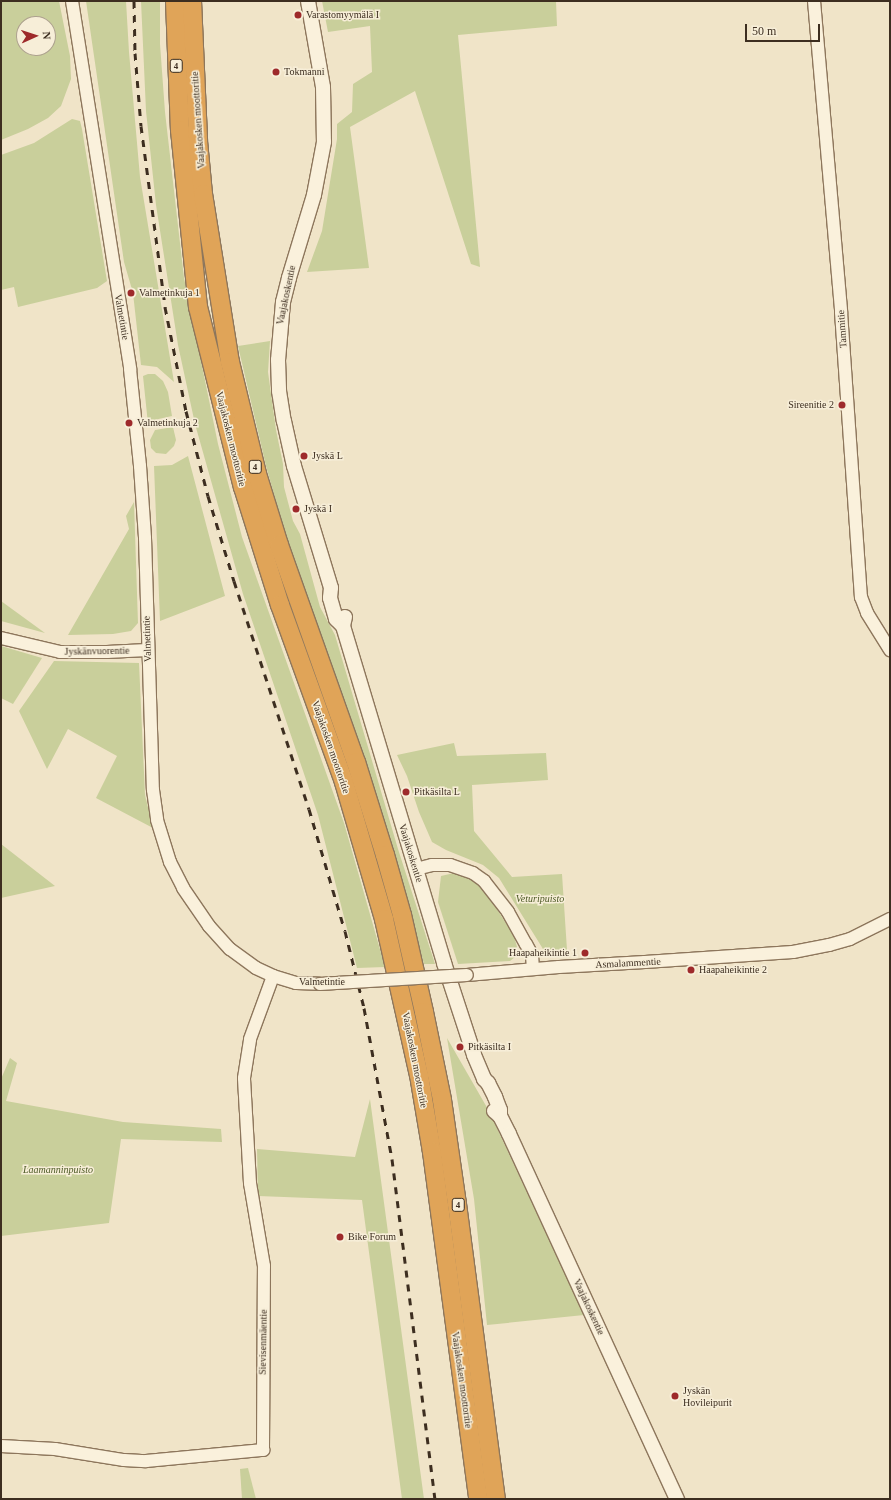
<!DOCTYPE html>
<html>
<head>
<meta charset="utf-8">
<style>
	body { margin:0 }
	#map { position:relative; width:891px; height:1500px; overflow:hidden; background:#f0e4c8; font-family:"Times New Roman",serif }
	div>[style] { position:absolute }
	.green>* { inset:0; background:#c9cf9b }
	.roads { filter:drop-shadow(1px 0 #8d765c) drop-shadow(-1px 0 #8d765c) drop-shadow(0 1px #8d765c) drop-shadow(0 -1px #8d765c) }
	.tertiary>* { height:12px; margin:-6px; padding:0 6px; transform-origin:6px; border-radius:6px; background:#faf1dc }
	.secondary>* { height:14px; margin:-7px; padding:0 7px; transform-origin:7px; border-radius:7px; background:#faf1dc }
	.motorway>* { height:18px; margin:-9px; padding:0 9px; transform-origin:9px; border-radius:9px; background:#e0a458 }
	.rail>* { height:3px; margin-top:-1.5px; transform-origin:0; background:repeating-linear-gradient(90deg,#3d2e20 0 7px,transparent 0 14px) }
	.bridges { filter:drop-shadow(1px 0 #8d765c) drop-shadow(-1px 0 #8d765c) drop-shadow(0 1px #8d765c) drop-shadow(0 -1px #8d765c) }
	.tertiary-bridge>* { height:12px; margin:-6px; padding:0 6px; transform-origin:6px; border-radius:6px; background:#faf1dc }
	.dots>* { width:11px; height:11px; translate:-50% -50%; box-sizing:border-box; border:2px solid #f7eed8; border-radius:50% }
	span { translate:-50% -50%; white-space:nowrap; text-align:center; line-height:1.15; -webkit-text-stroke:3px #f7eed8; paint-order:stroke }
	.shield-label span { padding:1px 3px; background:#f7eed8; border:1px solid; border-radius:3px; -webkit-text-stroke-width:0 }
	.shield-label { font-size:9px; color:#3d2e20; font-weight:700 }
	.poi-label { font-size:10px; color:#3d2e20 }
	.left { translate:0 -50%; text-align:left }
	.right { translate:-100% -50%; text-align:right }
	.street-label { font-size:10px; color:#3d2e20 }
	.park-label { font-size:10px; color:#4d5a26; font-style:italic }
	.frame { position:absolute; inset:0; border:2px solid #3d2e20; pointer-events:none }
	.north { position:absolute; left:16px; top:16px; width:40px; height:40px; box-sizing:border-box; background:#f7eed8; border:1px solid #ada18e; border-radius:50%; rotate:87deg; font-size:11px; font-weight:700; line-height:16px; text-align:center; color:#3d2e20 }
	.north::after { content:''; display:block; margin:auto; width:14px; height:18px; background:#9e2a2b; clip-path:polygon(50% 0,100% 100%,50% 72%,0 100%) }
	.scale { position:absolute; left:745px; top:24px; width:75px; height:18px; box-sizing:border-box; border:2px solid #3d2e20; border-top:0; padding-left:5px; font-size:12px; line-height:14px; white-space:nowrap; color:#3d2e20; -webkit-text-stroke:3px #f7eed8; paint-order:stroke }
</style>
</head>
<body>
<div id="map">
	<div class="green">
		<div style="clip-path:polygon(evenodd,1px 1px,59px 1px,70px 56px,71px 79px,61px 106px,48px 118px,28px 129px,1px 140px,1px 1px,24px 24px,48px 24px,48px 48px,24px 48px,24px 24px)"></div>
		<div style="clip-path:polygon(86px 1px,126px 1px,129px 52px,140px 177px,174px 382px,157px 367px,141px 365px,133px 293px,124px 262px)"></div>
		<div style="clip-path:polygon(141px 1px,160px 1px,160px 44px,165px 112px,184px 278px,218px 444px,242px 537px,344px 823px,385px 967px,357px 968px,318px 815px,243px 594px,195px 424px,178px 345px,156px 205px,146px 111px)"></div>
		<div style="clip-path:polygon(322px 1px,556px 1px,557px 26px,458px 35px,480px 267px,471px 264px,415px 91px,350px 127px,369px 268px,307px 272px,322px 231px,337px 139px,337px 124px,352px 112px,353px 84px,372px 72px,370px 26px,328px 32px)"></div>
		<div style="clip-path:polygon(72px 119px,80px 121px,82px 129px,107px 281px,97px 288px,18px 307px,14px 287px,1px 290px,1px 155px,34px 143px)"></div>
		<div style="clip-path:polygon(270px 341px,268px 372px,276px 430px,283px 464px,284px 487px,293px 521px,300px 534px,320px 607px,335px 635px,398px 849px,435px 964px,424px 964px,388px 834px,356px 733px,286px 537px,266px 466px,238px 346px)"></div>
		<div style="clip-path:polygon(148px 374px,155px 374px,163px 381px,168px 392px,172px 416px,154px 420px,148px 424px,143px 376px)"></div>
		<div style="clip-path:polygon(173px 427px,176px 440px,174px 446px,166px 454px,156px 453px,151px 448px,150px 440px,155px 430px)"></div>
		<div style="clip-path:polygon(188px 456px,225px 596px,160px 621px,154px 466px,172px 465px)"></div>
		<div style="clip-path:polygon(134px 502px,138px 623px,131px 631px,113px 634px,68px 635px,129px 529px,126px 516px)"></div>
		<div style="clip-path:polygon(1px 601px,45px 633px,1px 621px)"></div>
		<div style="clip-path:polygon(1px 646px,42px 658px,13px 704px,1px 698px)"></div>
		<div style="clip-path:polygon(54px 661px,139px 663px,145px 795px,153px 828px,96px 798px,117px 756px,68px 729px,47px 769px,19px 711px)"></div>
		<div style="clip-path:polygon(454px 743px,457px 756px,546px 753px,548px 780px,472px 785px,474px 831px,512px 877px,562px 874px,567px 950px,551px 953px,543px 949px,499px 878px,483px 865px,446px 850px,432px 842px,419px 812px,407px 776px,397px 755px)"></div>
		<div style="clip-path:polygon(1px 844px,55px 886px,1px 898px)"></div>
		<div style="clip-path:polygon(454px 873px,469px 877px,479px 886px,495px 906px,514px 936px,517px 947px,515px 957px,510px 961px,458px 964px,438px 902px,441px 876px)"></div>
		<div style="clip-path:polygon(447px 1038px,489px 1111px,584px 1315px,487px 1325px,474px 1199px)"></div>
		<div style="clip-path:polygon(10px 1058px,17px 1063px,6px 1101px,123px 1122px,221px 1129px,222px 1142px,121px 1139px,109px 1223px,1px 1236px,1px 1079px)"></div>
		<div style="clip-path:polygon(370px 1099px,424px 1499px,402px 1499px,362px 1200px,258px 1196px,257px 1149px,355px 1157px)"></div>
		<div style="clip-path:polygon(248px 1468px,256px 1499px,242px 1499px,240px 1469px)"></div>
	</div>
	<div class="roads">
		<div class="tertiary">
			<div style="left:72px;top:1px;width:373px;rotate:81deg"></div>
			<div style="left:130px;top:369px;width:98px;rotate:84.1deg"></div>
			<div style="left:140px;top:466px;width:72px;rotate:86deg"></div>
			<div style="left:145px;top:538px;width:252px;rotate:88.2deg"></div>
			<div style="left:153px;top:790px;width:30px;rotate:82deg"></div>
			<div style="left:157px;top:820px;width:44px;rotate:72.8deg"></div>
			<div style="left:170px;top:862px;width:29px;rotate:63deg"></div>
			<div style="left:183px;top:888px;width:46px;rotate:55.6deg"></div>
			<div style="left:209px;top:926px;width:31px;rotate:48deg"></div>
			<div style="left:230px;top:949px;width:32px;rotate:36deg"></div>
			<div style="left:256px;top:968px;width:19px;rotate:25deg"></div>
			<div style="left:273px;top:976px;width:24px;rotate:17deg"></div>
			<div style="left:296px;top:983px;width:24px;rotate:2deg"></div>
			<div style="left:814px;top:1px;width:312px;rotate:85deg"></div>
			<div style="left:841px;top:312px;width:286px;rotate:86deg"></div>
			<div style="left:861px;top:597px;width:17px;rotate:69deg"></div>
			<div style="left:867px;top:613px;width:44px;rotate:58.1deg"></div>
			<div style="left:1px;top:638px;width:61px;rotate:13.3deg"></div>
			<div style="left:60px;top:652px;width:47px"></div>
			<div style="left:107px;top:652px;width:40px;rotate:-2.9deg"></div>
			<div style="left:416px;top:869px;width:16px;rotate:-14deg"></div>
			<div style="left:432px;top:865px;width:18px"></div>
			<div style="left:450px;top:865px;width:24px;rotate:19deg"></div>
			<div style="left:473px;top:873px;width:14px;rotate:36deg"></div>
			<div style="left:484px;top:881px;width:39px;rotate:52deg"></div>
			<div style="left:508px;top:912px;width:37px;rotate:61deg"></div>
			<div style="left:526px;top:944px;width:13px;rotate:61deg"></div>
			<div style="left:532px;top:955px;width:14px;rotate:86deg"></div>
			<div style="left:467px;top:975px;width:92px;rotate:-5deg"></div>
			<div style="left:559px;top:967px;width:86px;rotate:-3.3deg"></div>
			<div style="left:645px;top:962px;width:148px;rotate:-3.9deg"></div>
			<div style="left:793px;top:952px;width:37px;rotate:-11deg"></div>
			<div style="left:829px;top:945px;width:22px;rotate:-16deg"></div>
			<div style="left:850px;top:939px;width:45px;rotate:-26.6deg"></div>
			<div style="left:1px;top:1446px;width:54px;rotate:3.2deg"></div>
			<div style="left:55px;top:1449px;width:70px;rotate:9.1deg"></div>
			<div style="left:124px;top:1460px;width:22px;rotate:3deg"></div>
			<div style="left:146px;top:1461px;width:118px;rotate:-5.4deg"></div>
			<div style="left:263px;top:1450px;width:184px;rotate:-89.7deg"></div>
			<div style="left:264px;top:1266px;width:84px;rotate:-99.6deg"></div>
			<div style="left:250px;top:1183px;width:105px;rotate:-93.3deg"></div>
			<div style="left:244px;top:1078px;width:39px;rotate:-81deg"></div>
			<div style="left:250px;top:1039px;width:67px;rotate:-69.9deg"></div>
		</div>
		<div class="secondary">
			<div style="left:308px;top:1px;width:87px;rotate:80.1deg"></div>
			<div style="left:323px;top:87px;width:55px;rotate:89deg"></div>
			<div style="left:324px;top:142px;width:54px;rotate:100.7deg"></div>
			<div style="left:314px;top:195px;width:87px;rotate:106.8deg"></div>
			<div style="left:289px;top:278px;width:25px;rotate:104deg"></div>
			<div style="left:283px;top:302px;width:58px;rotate:94.9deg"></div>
			<div style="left:278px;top:360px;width:31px;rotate:88deg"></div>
			<div style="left:279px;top:391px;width:30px;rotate:81deg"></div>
			<div style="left:284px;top:421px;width:46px;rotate:77.5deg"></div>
			<div style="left:294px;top:466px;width:127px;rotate:73.1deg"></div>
			<div style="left:331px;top:588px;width:10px;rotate:96deg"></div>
			<div style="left:330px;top:598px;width:22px;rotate:74deg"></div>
			<div style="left:336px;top:619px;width:10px;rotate:45deg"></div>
			<div style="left:345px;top:617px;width:9px;rotate:103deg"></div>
			<div style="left:343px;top:626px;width:352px;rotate:73.3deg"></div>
			<div style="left:444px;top:963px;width:97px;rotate:71.9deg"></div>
			<div style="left:474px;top:1055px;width:26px;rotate:67deg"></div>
			<div style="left:484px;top:1079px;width:6px;rotate:45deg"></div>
			<div style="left:488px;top:1083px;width:16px;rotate:63deg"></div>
			<div style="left:495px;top:1097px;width:14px;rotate:69deg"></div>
			<div style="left:500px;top:1110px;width:6px;rotate:90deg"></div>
			<div style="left:494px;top:1111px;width:8px;rotate:40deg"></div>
			<div style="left:500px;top:1116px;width:20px;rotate:63deg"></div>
			<div style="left:509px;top:1134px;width:402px;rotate:65.3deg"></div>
		</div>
		<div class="motorway">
			<div style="left:175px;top:1px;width:129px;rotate:87.8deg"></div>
			<div style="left:180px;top:130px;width:178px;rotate:84.2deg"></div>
			<div style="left:198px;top:307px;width:186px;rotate:76deg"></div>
			<div style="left:243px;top:487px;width:124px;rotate:72.6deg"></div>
			<div style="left:280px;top:605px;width:188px;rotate:70.1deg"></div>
			<div style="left:344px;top:782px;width:143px;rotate:73.7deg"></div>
			<div style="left:384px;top:919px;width:160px;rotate:77.4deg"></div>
			<div style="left:419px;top:1075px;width:78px;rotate:80.4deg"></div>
			<div style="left:432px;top:1152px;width:350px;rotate:82.4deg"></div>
			<div style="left:192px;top:1px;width:140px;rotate:87.5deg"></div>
			<div style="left:198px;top:141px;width:53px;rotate:84.6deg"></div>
			<div style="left:203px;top:194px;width:170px;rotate:80.9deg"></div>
			<div style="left:230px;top:362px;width:115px;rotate:76.4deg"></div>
			<div style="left:257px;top:474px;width:74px;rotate:72.8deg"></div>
			<div style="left:279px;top:545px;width:230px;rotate:70.5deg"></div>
			<div style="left:356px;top:762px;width:97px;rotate:72.7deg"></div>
			<div style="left:385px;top:855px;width:62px;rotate:74.2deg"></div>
			<div style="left:402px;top:915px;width:99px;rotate:77.2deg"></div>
			<div style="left:424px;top:1012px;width:90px;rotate:78.4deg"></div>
			<div style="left:442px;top:1100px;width:105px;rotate:81.8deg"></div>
			<div style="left:457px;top:1204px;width:298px;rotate:82.5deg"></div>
		</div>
	</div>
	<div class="rail">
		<div style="left:134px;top:1px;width:52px;rotate:88.9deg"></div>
		<div style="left:135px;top:53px;width:73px;rotate:85.3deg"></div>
		<div style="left:141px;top:126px;width:183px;rotate:82.4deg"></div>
		<div style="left:165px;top:307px;width:106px;rotate:78.6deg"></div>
		<div style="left:186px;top:411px;width:88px;rotate:75.5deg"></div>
		<div style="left:208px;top:496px;width:89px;rotate:73deg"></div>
		<div style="left:234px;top:581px;width:240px;rotate:71.8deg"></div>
		<div style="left:309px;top:809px;width:127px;rotate:73.6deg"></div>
		<div style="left:345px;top:931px;width:79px;rotate:76.1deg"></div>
		<div style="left:364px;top:1008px;width:154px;rotate:79.5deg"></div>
		<div style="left:392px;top:1159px;width:343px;rotate:82.8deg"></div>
	</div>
	<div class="bridges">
		<div class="tertiary-bridge">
			<div style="left:320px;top:984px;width:147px;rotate:-3.5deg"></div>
		</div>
	</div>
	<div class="dots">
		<div style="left:298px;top:15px;background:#9e2a2b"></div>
		<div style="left:276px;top:72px;background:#9e2a2b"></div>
		<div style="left:131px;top:293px;background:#9e2a2b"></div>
		<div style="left:842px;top:405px;background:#9e2a2b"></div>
		<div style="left:129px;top:423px;background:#9e2a2b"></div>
		<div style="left:304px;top:456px;background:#9e2a2b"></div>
		<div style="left:296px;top:509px;background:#9e2a2b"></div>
		<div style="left:406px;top:792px;background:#9e2a2b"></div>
		<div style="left:585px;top:953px;background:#9e2a2b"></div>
		<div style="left:691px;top:970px;background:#9e2a2b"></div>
		<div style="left:460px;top:1047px;background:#9e2a2b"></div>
		<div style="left:340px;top:1237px;background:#9e2a2b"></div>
		<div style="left:675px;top:1396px;background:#9e2a2b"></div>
	</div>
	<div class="shield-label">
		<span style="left:176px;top:66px">4</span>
		<span style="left:255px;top:467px">4</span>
		<span style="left:458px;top:1205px">4</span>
	</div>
	<div class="poi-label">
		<span class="left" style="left:306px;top:15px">Varastomyymälä I</span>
		<span class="left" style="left:284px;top:72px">Tokmanni</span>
		<span class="left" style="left:139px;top:293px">Valmetinkuja 1</span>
		<span class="right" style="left:834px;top:405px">Sireenitie 2</span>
		<span class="left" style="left:137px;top:423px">Valmetinkuja 2</span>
		<span class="left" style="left:312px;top:456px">Jyskä L</span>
		<span class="left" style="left:304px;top:509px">Jyskä I</span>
		<span class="left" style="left:414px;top:792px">Pitkäsilta L</span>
		<span class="right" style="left:577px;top:953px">Haapaheikintie 1</span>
		<span class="left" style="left:699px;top:970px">Haapaheikintie 2</span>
		<span class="left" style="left:468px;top:1047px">Pitkäsilta I</span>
		<span class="left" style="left:348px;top:1237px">Bike Forum</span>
		<span class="left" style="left:683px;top:1396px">Jyskän<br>Hovileipurit</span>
	</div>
	<div class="street-label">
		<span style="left:198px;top:120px;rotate:-94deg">Vaajakosken moottoritie</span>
		<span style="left:286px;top:295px;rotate:-78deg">Vaajakoskentie</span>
		<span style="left:122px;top:317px;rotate:80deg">Valmetintie</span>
		<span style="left:842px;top:329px;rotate:-94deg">Tammitie</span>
		<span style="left:231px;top:439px;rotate:76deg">Vaajakosken moottoritie</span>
		<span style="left:147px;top:639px;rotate:-92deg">Valmetintie</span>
		<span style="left:97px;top:651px;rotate:-1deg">Jyskänvuorentie</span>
		<span style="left:331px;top:747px;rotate:71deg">Vaajakosken moottoritie</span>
		<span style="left:411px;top:853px;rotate:73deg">Vaajakoskentie</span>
		<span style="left:628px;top:963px;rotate:-3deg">Asmalammentie</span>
		<span style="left:322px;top:982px">Valmetintie</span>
		<span style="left:415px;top:1060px;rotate:79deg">Vaajakosken moottoritie</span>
		<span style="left:589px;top:1307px;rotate:65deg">Vaajakoskentie</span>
		<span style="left:263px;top:1342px;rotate:-89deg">Sievisenmäentie</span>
		<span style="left:462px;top:1380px;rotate:82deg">Vaajakosken moottoritie</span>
	</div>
	<div class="park-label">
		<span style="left:540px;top:899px">Veturipuisto</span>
		<span style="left:58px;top:1170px">Laamanninpuisto</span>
	</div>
	<div class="frame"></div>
	<div class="north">N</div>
	<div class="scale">50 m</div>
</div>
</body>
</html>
